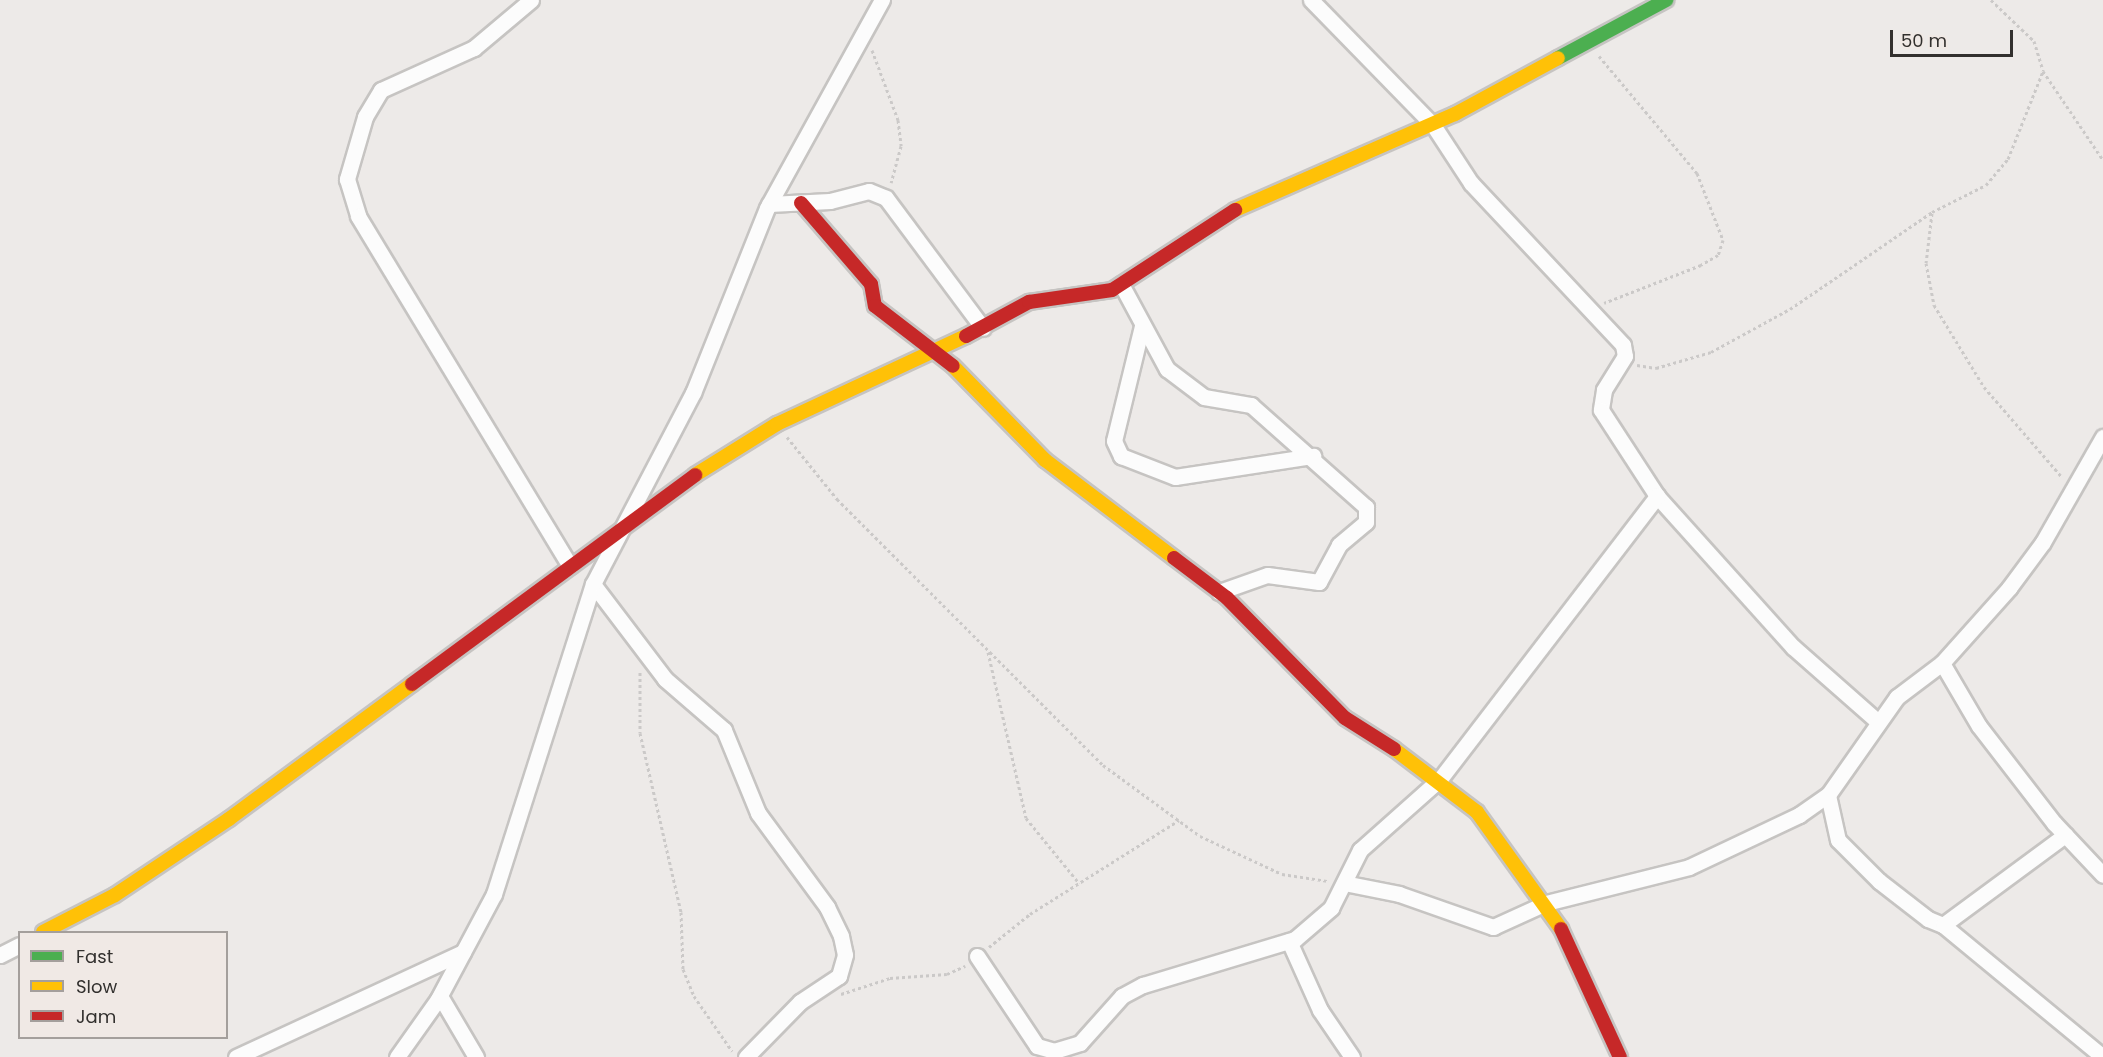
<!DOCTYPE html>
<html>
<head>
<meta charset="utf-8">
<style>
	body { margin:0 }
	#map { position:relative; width:2103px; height:1057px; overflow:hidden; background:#edeae8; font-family:Poppins,sans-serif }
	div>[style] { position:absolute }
	.path>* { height:3px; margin-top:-1.5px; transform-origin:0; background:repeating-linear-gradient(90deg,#cbc9c8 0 3px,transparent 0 6px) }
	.roads { filter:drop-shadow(2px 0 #c6c4c2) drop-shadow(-2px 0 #c6c4c2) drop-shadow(0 2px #c6c4c2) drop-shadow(0 -2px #c6c4c2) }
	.street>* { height:15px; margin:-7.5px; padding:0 7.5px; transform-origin:7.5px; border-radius:7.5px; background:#fcfcfc }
	.fast>* { height:14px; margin:-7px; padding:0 7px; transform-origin:7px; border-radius:7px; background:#4caf50 }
	.slow>* { height:14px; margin:-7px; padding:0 7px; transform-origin:7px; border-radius:7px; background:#ffc107 }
	.jam>* { height:14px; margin:-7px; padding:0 7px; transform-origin:7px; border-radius:7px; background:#c62828 }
	span { translate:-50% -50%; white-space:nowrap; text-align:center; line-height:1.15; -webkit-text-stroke:6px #f0e9e5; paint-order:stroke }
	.legend { position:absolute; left:18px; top:931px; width:210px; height:108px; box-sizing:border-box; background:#f0e9e5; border:2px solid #a49f9c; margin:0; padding:8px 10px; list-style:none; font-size:18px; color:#32302e }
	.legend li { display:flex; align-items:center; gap:12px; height:30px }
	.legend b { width:30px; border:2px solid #a49f9c }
	.scale { position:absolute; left:1890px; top:30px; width:123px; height:27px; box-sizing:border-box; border:3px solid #32302e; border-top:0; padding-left:8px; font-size:18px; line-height:21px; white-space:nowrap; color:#32302e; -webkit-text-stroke:4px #f0e9e5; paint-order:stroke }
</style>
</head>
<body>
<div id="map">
	<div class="path">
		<div style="left:1991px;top:0;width:59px;rotate:43.6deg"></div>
		<div style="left:2034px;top:41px;width:31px;rotate:73deg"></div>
		<div style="left:2043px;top:71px;width:107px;rotate:56deg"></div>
		<div style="left:872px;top:50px;width:75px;rotate:69.6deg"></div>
		<div style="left:898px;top:120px;width:26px;rotate:83deg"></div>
		<div style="left:901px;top:146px;width:38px;rotate:105deg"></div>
		<div style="left:1599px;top:56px;width:153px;rotate:50.1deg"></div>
		<div style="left:1697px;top:173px;width:72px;rotate:68.8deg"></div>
		<div style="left:1723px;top:240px;width:16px;rotate:108deg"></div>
		<div style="left:1718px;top:255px;width:20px;rotate:150deg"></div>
		<div style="left:1701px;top:265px;width:104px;rotate:158.6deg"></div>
		<div style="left:1932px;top:213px;width:50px;rotate:96.8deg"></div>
		<div style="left:1926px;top:263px;width:43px;rotate:79.2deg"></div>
		<div style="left:1934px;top:305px;width:96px;rotate:58.6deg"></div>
		<div style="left:1984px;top:387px;width:119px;rotate:49.1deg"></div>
		<div style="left:1637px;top:365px;width:19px;rotate:9deg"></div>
		<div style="left:1656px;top:368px;width:57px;rotate:-16.2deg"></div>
		<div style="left:1711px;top:352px;width:90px;rotate:-28.6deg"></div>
		<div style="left:1790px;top:309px;width:172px;rotate:-34.3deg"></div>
		<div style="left:1932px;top:212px;width:60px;rotate:-26.6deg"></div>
		<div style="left:1986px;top:185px;width:34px;rotate:-50deg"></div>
		<div style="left:2008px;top:159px;width:95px;rotate:-68.3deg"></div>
		<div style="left:787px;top:437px;width:80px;rotate:51.1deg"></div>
		<div style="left:837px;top:499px;width:376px;rotate:45deg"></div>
		<div style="left:1103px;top:765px;width:120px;rotate:36.2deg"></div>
		<div style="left:1200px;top:836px;width:90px;rotate:24.9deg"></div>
		<div style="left:1282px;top:874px;width:47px;rotate:8.7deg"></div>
		<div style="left:988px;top:652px;width:170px;rotate:77.1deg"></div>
		<div style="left:1026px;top:818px;width:84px;rotate:50.8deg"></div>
		<div style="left:640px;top:672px;width:61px;rotate:90deg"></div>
		<div style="left:640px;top:733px;width:184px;rotate:77.1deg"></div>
		<div style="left:681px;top:912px;width:57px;rotate:88deg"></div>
		<div style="left:683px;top:969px;width:29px;rotate:68deg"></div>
		<div style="left:694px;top:996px;width:67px;rotate:55.4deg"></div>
		<div style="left:989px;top:947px;width:53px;rotate:-38.8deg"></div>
		<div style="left:1030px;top:914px;width:176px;rotate:-32.2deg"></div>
		<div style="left:841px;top:994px;width:52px;rotate:-18.1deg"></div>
		<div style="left:890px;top:978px;width:57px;rotate:-4deg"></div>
		<div style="left:947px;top:974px;width:20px;rotate:-24deg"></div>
	</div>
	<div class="roads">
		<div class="street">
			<div style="left:531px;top:0;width:75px;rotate:139.9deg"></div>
			<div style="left:474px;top:48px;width:102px;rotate:155.7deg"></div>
			<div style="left:381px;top:90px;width:31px;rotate:121deg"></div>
			<div style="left:365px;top:117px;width:65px;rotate:106.2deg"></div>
			<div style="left:347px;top:179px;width:39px;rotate:73deg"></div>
			<div style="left:358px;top:216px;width:409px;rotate:58.8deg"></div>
			<div style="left:1311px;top:0;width:175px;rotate:45.7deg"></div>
			<div style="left:1433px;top:125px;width:69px;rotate:56.8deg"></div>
			<div style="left:1471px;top:183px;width:222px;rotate:46.8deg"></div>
			<div style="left:1623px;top:345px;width:11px;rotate:80deg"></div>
			<div style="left:1625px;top:356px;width:40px;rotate:122deg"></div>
			<div style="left:1604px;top:390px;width:20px;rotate:99deg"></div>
			<div style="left:1601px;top:410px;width:103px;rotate:56.9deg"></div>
			<div style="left:1657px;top:496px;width:203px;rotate:48deg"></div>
			<div style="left:1793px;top:647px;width:113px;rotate:41.4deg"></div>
			<div style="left:769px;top:204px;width:61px;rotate:-2.8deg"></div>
			<div style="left:830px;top:201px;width:40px;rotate:-14.4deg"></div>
			<div style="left:869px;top:191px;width:18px;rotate:22deg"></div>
			<div style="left:886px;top:198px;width:162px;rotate:53.3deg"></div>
			<div style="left:1121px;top:284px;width:97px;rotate:61.6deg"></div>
			<div style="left:1167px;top:369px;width:46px;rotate:37.1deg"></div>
			<div style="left:1204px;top:397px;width:48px;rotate:9.7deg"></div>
			<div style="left:1251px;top:405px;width:154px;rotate:41.6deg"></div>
			<div style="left:1366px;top:507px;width:15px;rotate:90deg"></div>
			<div style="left:1366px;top:522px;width:35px;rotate:140deg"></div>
			<div style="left:1339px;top:545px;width:42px;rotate:118.4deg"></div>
			<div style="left:1319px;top:582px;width:52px;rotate:-172.3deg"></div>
			<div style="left:1267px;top:575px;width:51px;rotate:160.5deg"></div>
			<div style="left:1142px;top:326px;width:118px;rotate:103.7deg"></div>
			<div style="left:1114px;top:441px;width:17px;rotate:65deg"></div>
			<div style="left:1121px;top:456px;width:58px;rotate:21.3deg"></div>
			<div style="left:1175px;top:477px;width:140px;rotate:-8.7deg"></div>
			<div style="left:593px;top:584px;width:119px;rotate:52.8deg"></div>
			<div style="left:665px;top:679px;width:78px;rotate:40.8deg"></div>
			<div style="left:724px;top:730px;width:90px;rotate:67.7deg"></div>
			<div style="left:758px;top:813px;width:117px;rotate:53.7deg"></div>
			<div style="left:827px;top:907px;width:32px;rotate:64deg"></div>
			<div style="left:841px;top:936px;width:19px;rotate:78deg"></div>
			<div style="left:845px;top:955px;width:22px;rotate:106deg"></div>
			<div style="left:839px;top:976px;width:47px;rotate:146.3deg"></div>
			<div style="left:800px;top:1002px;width:77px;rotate:134.5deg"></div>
			<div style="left:1942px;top:663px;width:73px;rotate:59.6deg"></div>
			<div style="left:1979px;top:726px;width:123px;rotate:52.3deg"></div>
			<div style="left:2054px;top:823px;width:71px;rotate:46.7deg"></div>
			<div style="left:1828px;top:795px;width:46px;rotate:77.5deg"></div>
			<div style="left:1838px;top:840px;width:58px;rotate:45deg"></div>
			<div style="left:1879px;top:881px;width:62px;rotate:37.8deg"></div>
			<div style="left:1928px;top:919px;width:16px;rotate:22deg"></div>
			<div style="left:1943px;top:925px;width:207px;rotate:39.5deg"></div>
			<div style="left:1344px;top:883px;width:56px;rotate:11.3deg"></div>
			<div style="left:1399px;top:894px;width:100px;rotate:19.3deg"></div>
			<div style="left:1493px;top:927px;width:58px;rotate:-24.4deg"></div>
			<div style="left:1546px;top:903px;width:147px;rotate:-14.1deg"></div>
			<div style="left:1689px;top:867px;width:122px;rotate:-25.3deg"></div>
			<div style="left:1799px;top:815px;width:35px;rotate:-35deg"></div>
			<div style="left:1828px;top:795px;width:120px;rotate:-54.9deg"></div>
			<div style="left:1897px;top:697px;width:56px;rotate:-37.1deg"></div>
			<div style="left:1942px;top:663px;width:101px;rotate:-48.2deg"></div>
			<div style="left:2009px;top:588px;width:57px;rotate:-53.5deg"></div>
			<div style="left:2043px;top:542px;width:121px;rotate:-60.3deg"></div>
			<div style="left:1943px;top:925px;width:152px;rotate:-36.4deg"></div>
			<div style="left:1289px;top:941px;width:76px;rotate:65.8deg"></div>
			<div style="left:1320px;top:1010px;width:57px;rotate:55.8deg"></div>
			<div style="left:0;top:955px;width:22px;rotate:-27deg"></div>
			<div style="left:977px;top:956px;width:108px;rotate:56.3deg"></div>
			<div style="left:1037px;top:1046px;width:18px;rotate:16deg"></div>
			<div style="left:1054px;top:1051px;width:27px;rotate:-17deg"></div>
			<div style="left:1080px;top:1043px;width:63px;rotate:-48.2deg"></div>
			<div style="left:1122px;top:996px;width:24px;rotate:-28deg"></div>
			<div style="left:1143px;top:985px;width:159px;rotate:-16.8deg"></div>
			<div style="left:1295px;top:939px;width:48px;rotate:-40.7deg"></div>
			<div style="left:1331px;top:908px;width:65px;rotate:-63.4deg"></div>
			<div style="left:1360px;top:850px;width:107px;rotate:-41.6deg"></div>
			<div style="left:1440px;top:779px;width:357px;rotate:-52.5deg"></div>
			<div style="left:440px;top:996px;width:71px;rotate:59.5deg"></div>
			<div style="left:236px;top:1057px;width:250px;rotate:-24.8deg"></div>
			<div style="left:397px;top:1057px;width:71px;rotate:-54.7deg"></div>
			<div style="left:438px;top:999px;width:119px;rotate:-61.9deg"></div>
			<div style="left:494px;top:894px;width:325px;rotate:-72.3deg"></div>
			<div style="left:593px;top:584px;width:216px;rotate:-62.4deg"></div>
			<div style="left:693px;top:393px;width:199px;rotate:-68.2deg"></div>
			<div style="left:767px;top:208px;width:238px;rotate:-61.1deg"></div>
		</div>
		<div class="fast">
			<div style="left:1558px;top:58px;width:123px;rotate:-28.2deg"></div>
		</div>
		<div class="slow">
			<div style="left:1235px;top:210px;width:240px;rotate:-23.6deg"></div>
			<div style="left:1455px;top:114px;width:117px;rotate:-28.5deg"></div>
			<div style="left:953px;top:366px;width:132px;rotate:45.6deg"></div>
			<div style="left:1045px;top:460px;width:162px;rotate:37.2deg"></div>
			<div style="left:695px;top:475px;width:97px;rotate:-31.9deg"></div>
			<div style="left:777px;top:424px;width:208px;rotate:-25deg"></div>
			<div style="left:1394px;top:749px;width:104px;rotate:37.2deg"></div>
			<div style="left:1477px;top:812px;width:144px;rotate:54.3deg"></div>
			<div style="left:43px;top:932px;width:81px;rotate:-27.2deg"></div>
			<div style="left:115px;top:895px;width:137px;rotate:-33.7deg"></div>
			<div style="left:229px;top:819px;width:227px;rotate:-36.4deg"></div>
		</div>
		<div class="jam">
			<div style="left:801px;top:203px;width:107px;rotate:49.2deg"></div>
			<div style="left:871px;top:284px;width:22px;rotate:80deg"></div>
			<div style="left:875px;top:306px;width:98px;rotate:37.6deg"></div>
			<div style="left:966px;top:336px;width:72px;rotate:-28.4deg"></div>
			<div style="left:1029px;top:302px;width:84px;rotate:-8.2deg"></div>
			<div style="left:1112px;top:290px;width:147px;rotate:-33deg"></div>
			<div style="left:1174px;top:558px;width:66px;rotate:37deg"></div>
			<div style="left:1227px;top:598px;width:168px;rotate:45.5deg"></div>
			<div style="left:1345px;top:718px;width:58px;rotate:32.3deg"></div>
			<div style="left:412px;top:684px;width:352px;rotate:-36.4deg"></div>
			<div style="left:1561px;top:929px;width:141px;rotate:65.3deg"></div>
		</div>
	</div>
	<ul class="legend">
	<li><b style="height:8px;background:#4caf50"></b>Fast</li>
	<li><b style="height:8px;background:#ffc107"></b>Slow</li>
	<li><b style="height:8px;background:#c62828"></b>Jam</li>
	</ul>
	<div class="scale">50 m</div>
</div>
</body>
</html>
